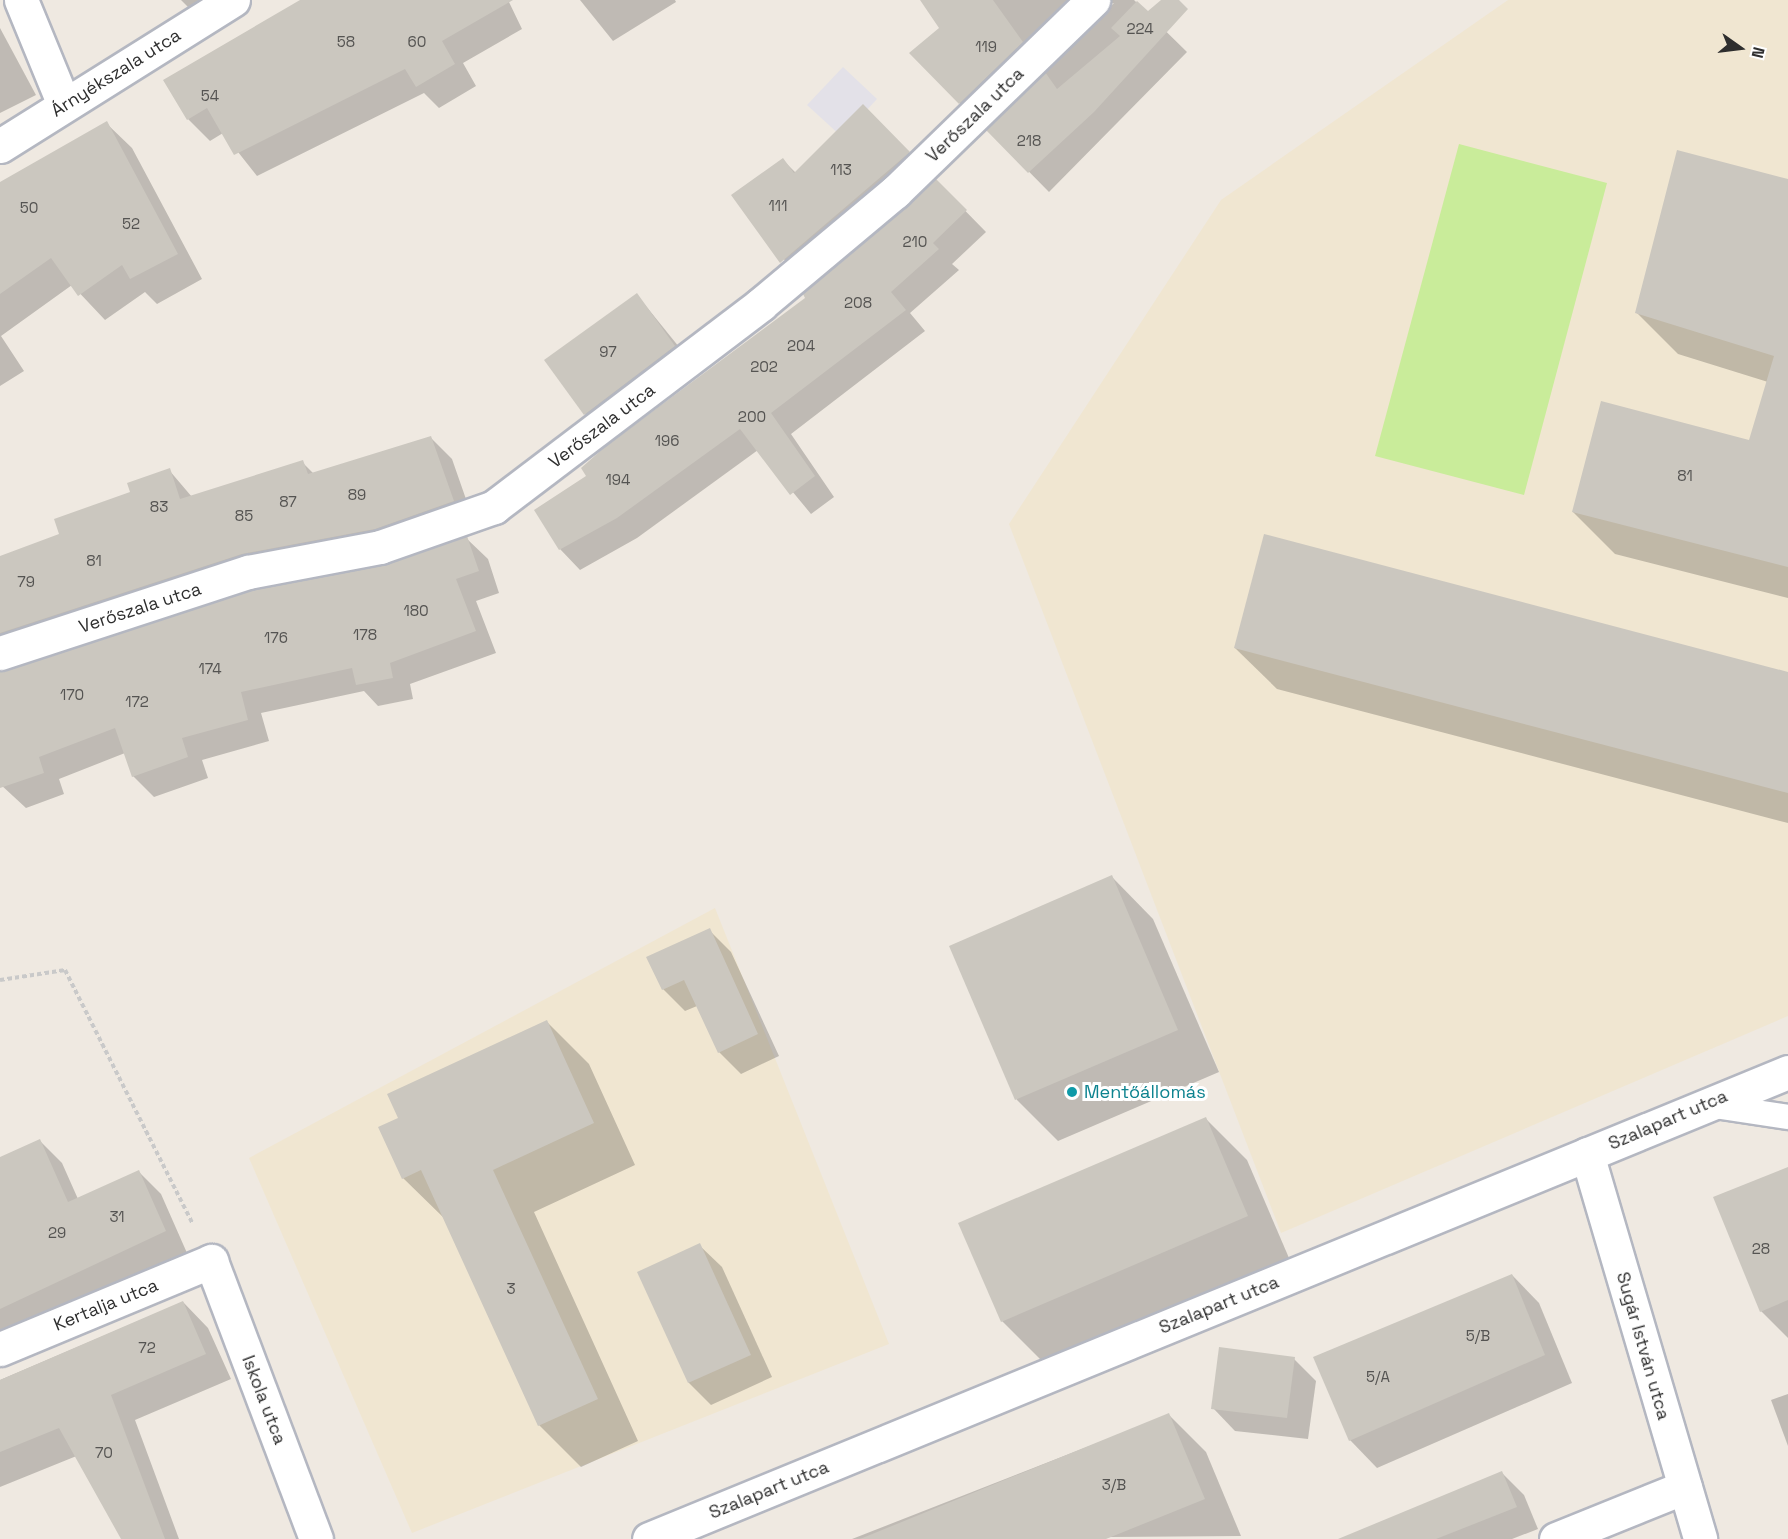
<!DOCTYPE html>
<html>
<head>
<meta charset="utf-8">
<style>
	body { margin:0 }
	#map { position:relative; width:1788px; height:1539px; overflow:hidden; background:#efe9e1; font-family:"Space Grotesk",sans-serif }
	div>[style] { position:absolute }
	.industrial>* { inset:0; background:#e3e1e8 }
	.education>* { inset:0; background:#f0e6d1 }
	.pitch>* { inset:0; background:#c9ec9a }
	.shadow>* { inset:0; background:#0003 }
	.building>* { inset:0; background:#cbc7bf }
	.path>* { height:4px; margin-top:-2px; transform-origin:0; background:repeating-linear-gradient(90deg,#c9c9c9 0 4.5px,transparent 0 7.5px) }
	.roads { filter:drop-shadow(2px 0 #b4b7c1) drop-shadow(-2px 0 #b4b7c1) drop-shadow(0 2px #b4b7c1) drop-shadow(0 -2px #b4b7c1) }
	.lane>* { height:24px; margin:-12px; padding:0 12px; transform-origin:12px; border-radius:12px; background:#fff }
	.street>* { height:33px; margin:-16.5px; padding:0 16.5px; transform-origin:16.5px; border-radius:16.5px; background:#fff }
	.dots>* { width:16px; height:16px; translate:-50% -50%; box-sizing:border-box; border:3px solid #fff; border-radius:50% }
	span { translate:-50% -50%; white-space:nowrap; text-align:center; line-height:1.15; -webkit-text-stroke:6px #fff; paint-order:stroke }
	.number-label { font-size:15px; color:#555452 }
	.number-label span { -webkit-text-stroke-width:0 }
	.street-label { font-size:18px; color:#2e2e2e }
	.culture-label { font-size:18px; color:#0d838f }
	.left { translate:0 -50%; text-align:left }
	.north { position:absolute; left:1710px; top:18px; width:60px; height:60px; -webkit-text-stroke:4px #fff; paint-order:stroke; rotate:104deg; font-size:16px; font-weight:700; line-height:24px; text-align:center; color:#2e2e2e }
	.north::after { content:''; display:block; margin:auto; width:21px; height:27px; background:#2e2e2e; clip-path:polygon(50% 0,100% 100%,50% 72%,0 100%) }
</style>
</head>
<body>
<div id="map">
	<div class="industrial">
		<div style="clip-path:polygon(843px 67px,877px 99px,842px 137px,807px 105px)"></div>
	</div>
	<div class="education">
		<div style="clip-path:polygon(1508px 0,1788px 0,1788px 1016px,1281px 1233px,1009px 524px,1221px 200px)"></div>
		<div style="clip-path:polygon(715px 908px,889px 1344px,412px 1533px,249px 1158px)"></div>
	</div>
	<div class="pitch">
		<div style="clip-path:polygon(1459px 144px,1607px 183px,1524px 495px,1375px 456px)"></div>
	</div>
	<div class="shadow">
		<div style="clip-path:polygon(181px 0,201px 0,188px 7px)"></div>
		<div style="clip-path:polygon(304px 0,508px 0,522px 29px,463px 63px,476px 86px,439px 108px,424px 93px,257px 176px,223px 133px,210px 141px,188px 119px)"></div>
		<div style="clip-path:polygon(580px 0,675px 0,676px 2px,613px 41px)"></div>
		<div style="clip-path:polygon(924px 0,1134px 0,1187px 52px,1049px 192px,988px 130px,1114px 3px,1100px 6px,980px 123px,911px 53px,941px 29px)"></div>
		<div style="clip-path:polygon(0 28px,36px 95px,0 113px)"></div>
		<div style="clip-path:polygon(863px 106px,930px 175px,804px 284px,733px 196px,783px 160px,796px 173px)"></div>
		<div style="clip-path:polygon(106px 123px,132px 148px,202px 279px,157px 304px,145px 292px,105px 320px,72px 285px,1px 336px,24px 371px,0 386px,0 184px)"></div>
		<div style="clip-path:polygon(936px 181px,986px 232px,952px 264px,959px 270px,910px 313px,925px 331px,791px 434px,834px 497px,811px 514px,758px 450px,637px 538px,580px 570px,560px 549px,589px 476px,807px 298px)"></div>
		<div style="clip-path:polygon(1788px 181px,1788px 598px,1615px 554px,1573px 512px,1750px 442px,1768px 382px,1678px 354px,1637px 313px)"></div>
		<div style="clip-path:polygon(637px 295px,696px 368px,607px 436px,585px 414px)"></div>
		<div style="clip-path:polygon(430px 437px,452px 459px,474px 522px,264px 575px,7px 662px,4px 673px,384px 567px,466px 538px,488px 559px,499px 593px,476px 601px,496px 653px,410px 684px,413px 699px,378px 706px,364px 691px,261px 713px,269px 741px,202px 760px,208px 778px,154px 797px,133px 776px,125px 753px,59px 779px,64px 794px,26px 808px,0 784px,0 558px,61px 535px,169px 470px,192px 497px,302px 462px,314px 474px)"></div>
		<div style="clip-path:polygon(1235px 648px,1788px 673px,1788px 823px,1277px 689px)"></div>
		<div style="clip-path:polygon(1112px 877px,1153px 919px,1219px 1072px,1058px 1141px,1017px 1100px,951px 946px)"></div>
		<div style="clip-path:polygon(709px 930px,731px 952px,779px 1056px,741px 1074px,719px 1052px,697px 1006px,685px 1011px,663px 989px)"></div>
		<div style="clip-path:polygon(547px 1022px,589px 1064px,635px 1165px,534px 1212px,638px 1441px,581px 1467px,539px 1425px,446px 1220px,403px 1178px,400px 1118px)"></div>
		<div style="clip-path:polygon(1205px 1118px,1247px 1160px,1289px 1258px,1044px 1363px,1002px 1321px)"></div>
		<div style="clip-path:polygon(40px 1141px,62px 1163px,78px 1199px,139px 1172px,161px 1194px,187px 1253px,0 1336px,0 1158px)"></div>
		<div style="clip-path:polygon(1788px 1169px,1788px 1338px,1761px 1311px)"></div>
		<div style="clip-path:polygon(699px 1245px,722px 1267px,772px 1377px,711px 1405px,689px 1383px,639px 1273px)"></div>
		<div style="clip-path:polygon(1512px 1275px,1539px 1303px,1572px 1383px,1377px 1468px,1350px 1440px)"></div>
		<div style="clip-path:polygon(183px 1302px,208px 1328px,231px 1379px,135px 1420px,179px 1539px,123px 1539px,79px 1455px,0 1487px,0 1380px)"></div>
		<div style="clip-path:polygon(1294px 1359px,1316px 1381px,1308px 1439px,1235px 1431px,1213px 1408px)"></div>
		<div style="clip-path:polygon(1788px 1394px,1788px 1446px,1771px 1400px)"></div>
		<div style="clip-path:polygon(1169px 1415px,1206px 1452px,1241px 1536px,852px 1539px)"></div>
		<div style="clip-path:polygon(1502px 1473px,1524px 1495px,1538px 1529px,1512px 1539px,1377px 1539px)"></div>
	</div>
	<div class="building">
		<div style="clip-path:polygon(300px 0,513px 0,442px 41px,455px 64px,416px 87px,405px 69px,234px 155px,207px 108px,187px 120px,163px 80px)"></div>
		<div style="clip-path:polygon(920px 0,993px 0,1023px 42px,959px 104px,909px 53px,939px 28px)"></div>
		<div style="clip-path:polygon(1161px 0,1179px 0,1188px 9px,1094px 112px,1028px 173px,986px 130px,1045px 72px,1057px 89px,1120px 36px,1111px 28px,1137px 1px,1148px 11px)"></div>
		<div style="clip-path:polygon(863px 104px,910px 152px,780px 263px,731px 195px,783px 158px,794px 173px)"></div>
		<div style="clip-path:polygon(107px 121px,178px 254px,130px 279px,122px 265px,78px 296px,51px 258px,0 294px,0 182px)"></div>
		<div style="clip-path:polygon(1677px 150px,1788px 179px,1788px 567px,1572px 512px,1601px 401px,1749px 440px,1774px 356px,1635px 313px)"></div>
		<div style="clip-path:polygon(936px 179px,967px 210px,933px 243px,939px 249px,891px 292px,906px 310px,771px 413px,815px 476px,790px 495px,740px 429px,617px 518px,559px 550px,534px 510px,586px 476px,581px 468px,606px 446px,805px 298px,803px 294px)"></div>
		<div style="clip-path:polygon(637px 293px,675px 346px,584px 415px,544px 360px)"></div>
		<div style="clip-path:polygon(431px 436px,454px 501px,375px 529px,242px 554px,0 633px,0 556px,59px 534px,54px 519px,130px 492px,127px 483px,170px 468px,180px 499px,303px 460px,308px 474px)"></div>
		<div style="clip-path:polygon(1264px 534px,1788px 672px,1788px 793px,1234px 648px)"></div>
		<div style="clip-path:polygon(467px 536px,479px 571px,456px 579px,476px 631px,390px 663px,393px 678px,356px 685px,352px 668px,241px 692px,248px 720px,182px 738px,188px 757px,132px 777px,115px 728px,39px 757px,44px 773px,0 788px,0 671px,253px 590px,383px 565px)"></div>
		<div style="clip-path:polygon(1112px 875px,1178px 1030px,1015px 1100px,949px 946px)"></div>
		<div style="clip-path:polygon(710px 928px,758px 1034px,718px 1053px,684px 980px,662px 990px,646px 957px)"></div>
		<div style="clip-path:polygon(547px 1020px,594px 1123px,493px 1170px,598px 1399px,538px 1426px,421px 1170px,402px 1179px,378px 1127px,398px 1118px,387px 1094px)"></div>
		<div style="clip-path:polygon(1206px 1117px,1248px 1216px,1001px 1322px,958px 1223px)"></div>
		<div style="clip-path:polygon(40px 1139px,68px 1202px,139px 1170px,166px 1231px,0 1309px,0 1157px)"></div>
		<div style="clip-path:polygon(1788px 1167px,1788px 1300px,1760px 1312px,1713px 1197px)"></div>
		<div style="clip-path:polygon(700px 1243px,751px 1355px,688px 1383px,637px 1272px)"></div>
		<div style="clip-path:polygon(1512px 1274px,1545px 1355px,1349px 1441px,1313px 1357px)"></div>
		<div style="clip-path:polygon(183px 1301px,206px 1354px,111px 1395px,165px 1539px,121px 1539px,59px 1428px,0 1452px,0 1380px)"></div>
		<div style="clip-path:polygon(1219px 1347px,1295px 1357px,1287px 1418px,1211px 1409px)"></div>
		<div style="clip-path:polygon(1169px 1413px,1205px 1499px,1106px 1539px,860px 1539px)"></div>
		<div style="clip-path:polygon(1502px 1471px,1517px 1507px,1436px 1539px,1338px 1539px)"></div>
	</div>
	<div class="path">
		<div style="left:0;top:980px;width:66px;rotate:-8.7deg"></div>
		<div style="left:65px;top:970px;width:284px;rotate:63.3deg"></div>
	</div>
	<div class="roads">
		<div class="lane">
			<div style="left:1708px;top:1105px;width:81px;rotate:8.5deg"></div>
		</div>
		<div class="street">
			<div style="left:21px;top:0;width:113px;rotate:67.7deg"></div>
			<div style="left:0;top:146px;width:275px;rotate:-32.1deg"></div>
			<div style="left:0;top:653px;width:261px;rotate:-18.1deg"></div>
			<div style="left:248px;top:572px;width:134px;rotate:-10.7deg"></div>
			<div style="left:380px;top:547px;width:121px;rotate:-19.3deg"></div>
			<div style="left:494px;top:507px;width:335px;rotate:-37.2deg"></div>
			<div style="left:761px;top:304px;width:175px;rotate:-39.9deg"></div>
			<div style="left:895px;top:192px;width:276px;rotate:-44.1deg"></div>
			<div style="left:1587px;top:1154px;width:401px;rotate:73.6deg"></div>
			<div style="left:0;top:1349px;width:229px;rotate:-22.6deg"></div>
			<div style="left:211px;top:1261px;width:297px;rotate:69.3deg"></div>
			<div style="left:649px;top:1539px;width:1231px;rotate:-22.29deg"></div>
			<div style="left:1556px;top:1539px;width:139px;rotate:-22deg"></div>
		</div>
	</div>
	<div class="dots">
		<div style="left:1072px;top:1092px;background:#0f9aa8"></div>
	</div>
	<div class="number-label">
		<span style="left:1140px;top:29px">224</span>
		<span style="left:346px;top:42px">58</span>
		<span style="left:417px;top:42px">60</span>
		<span style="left:986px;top:47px">119</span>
		<span style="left:210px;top:96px">54</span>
		<span style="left:1029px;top:141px">218</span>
		<span style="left:841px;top:170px">113</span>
		<span style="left:778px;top:206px">111</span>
		<span style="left:29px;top:208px">50</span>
		<span style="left:131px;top:224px">52</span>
		<span style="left:915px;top:242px">210</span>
		<span style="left:858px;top:303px">208</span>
		<span style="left:801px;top:346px">204</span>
		<span style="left:608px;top:352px">97</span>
		<span style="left:764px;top:367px">202</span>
		<span style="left:752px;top:417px">200</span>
		<span style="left:667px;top:441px">196</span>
		<span style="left:1685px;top:476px">81</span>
		<span style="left:618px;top:480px">194</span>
		<span style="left:357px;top:495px">89</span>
		<span style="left:288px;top:502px">87</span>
		<span style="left:159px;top:507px">83</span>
		<span style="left:244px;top:516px">85</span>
		<span style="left:94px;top:561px">81</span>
		<span style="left:26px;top:582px">79</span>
		<span style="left:416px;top:611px">180</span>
		<span style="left:365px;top:635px">178</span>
		<span style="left:276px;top:638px">176</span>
		<span style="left:210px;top:669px">174</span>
		<span style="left:72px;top:695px">170</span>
		<span style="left:137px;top:702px">172</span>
		<span style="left:117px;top:1217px">31</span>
		<span style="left:57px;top:1233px">29</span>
		<span style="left:1761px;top:1249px">28</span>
		<span style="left:511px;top:1289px">3</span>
		<span style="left:1478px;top:1336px">5/B</span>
		<span style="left:147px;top:1348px">72</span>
		<span style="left:1378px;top:1377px">5/A</span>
		<span style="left:104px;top:1453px">70</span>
		<span style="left:1114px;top:1485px">3/B</span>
	</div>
	<div class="street-label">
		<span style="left:116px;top:73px;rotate:-32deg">Árnyékszala utca</span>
		<span style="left:975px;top:115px;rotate:-44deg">Verőszala utca</span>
		<span style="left:602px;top:426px;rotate:-37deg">Verőszala utca</span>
		<span style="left:140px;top:608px;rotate:-18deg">Verőszala utca</span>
		<span style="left:1668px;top:1120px;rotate:-23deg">Szalapart utca</span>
		<span style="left:106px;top:1305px;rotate:-22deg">Kertalja utca</span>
		<span style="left:1219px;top:1305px;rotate:-22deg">Szalapart utca</span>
		<span style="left:1643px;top:1346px;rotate:74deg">Sugár István utca</span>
		<span style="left:264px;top:1400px;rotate:69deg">Iskola utca</span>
		<span style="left:769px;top:1490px;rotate:-22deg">Szalapart utca</span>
	</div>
	<div class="culture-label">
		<span class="left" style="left:1084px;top:1092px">Mentőállomás</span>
	</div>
	<div class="north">N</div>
</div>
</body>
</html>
